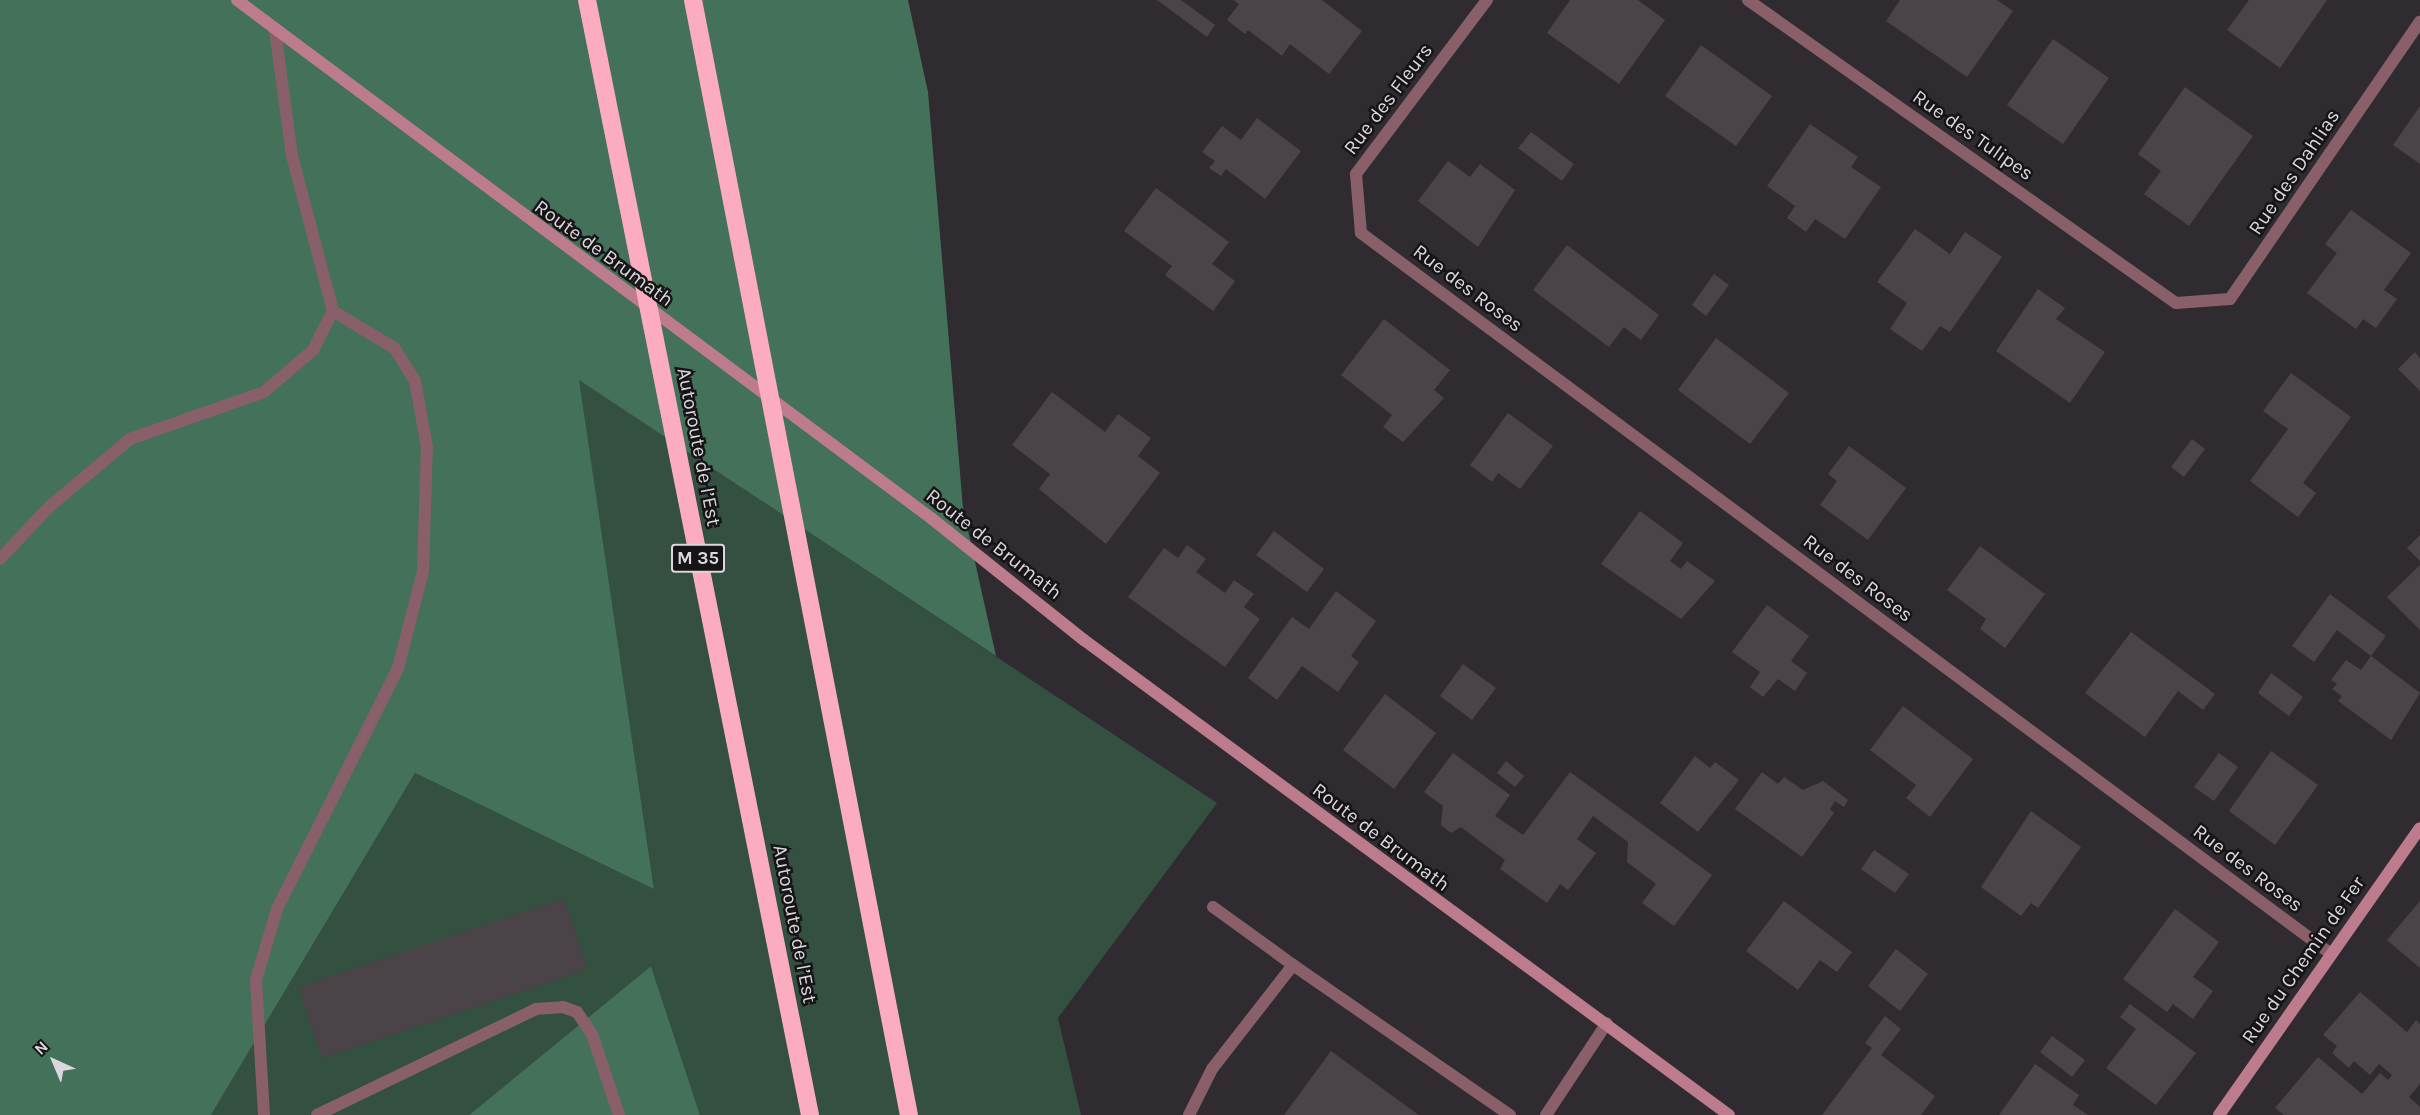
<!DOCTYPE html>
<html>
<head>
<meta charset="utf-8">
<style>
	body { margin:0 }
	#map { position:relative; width:2420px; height:1115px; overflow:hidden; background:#302b31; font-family:Karla,sans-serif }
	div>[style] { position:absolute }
	.green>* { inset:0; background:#335041 }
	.forest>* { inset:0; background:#44715a }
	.building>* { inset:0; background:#4a4449 }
	.lane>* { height:12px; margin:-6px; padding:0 6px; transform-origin:6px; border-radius:6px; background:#89606a }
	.street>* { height:12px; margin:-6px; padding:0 6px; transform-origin:6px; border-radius:6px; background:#89606a }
	.secondary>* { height:12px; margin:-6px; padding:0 6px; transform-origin:6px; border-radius:6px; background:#bc7c8d }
	.highway>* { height:18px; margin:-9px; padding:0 9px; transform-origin:9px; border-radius:9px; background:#fcacc1 }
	span { translate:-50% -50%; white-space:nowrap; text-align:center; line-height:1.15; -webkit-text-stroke:5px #161417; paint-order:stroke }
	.shield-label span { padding:2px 4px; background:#161417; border:2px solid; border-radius:4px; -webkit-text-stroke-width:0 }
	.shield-label { font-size:18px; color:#dbd8dc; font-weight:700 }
	.street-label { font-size:20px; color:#dbd8dc }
	.north { position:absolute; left:24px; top:1031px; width:60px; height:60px; -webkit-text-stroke:4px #161417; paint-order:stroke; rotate:316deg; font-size:16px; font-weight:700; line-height:24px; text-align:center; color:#dbd8dc }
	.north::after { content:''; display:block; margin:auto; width:21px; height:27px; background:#dbd8dc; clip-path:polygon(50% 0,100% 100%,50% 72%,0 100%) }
</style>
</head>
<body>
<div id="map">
	<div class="green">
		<div style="clip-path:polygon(578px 379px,1217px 803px,1058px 1018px,1081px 1115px,700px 1115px,651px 966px,469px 1115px,211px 1115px,415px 773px,654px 888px)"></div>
	</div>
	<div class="forest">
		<div style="clip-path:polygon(0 0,908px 0,928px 92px,963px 508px,996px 656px,579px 380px,654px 889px,415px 773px,211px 1115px,0 1115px)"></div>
		<div style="clip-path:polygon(651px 966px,700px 1115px,469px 1115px)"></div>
	</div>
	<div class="building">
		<div style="clip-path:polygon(1157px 0,1181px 0,1215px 25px,1207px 37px)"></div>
		<div style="clip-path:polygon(1233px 0,1322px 0,1362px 31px,1329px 74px,1290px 44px,1282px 56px,1248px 30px,1245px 34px,1227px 20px,1239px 4px)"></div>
		<div style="clip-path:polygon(1570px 0,1638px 0,1665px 20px,1619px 84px,1547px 33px)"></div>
		<div style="clip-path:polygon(1900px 0,1997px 0,2013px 11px,1967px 77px,1886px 21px)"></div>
		<div style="clip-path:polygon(2249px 0,2327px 0,2280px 68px,2227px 30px)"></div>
		<div style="clip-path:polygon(2053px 39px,2109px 78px,2063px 144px,2007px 105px)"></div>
		<div style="clip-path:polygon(1701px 45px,1772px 96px,1736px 146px,1665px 96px)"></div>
		<div style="clip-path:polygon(2185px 87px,2253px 136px,2189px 226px,2144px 194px,2161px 171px,2138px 154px)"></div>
		<div style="clip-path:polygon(2420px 106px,2420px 164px,2393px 145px)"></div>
		<div style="clip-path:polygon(1257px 118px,1301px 151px,1265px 199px,1226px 169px,1221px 176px,1209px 168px,1215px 161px,1202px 152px,1222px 126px,1241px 140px)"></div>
		<div style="clip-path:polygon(1810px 124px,1858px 157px,1851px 167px,1881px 187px,1845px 239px,1815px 219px,1806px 232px,1787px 218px,1795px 206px,1767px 186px)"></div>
		<div style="clip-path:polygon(1531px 132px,1574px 164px,1562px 181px,1518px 148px)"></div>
		<div style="clip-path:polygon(1448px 161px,1470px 177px,1480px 164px,1515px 190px,1478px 247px,1418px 201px)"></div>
		<div style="clip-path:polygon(1156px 188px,1229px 242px,1212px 264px,1235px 281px,1213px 311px,1165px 275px,1172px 266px,1124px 231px)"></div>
		<div style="clip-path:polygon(2351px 210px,2411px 253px,2384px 290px,2397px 299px,2376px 328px,2363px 319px,2356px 329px,2307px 293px,2337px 253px,2325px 244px)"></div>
		<div style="clip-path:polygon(1915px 229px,1950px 254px,1965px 232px,2002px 257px,1950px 332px,1940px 326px,1922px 351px,1890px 329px,1907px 303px,1877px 282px)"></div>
		<div style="clip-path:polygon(1567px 245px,1659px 315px,1641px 340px,1624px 327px,1609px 347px,1533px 290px)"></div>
		<div style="clip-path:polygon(1714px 274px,1729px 285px,1706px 316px,1692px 305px)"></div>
		<div style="clip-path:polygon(2038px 289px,2065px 308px,2056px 319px,2105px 352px,2070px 403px,1996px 351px)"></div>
		<div style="clip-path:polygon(1384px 319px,1450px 370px,1434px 390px,1444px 398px,1403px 442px,1383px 427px,1392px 415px,1341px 375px)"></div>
		<div style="clip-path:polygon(1716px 338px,1789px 393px,1750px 444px,1678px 390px)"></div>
		<div style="clip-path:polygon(2415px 352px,2420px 358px,2420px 391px,2398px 369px)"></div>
		<div style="clip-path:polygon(2291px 373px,2351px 417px,2303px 483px,2316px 493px,2298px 517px,2250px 481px,2288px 429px,2263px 411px)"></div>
		<div style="clip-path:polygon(1052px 392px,1105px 432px,1118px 414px,1151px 438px,1138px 456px,1160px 473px,1106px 544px,1039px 489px,1050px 474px,1012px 445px)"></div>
		<div style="clip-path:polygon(1508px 413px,1553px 446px,1520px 489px,1498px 473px,1492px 482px,1470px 465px)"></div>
		<div style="clip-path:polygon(2192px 439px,2205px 449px,2184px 477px,2171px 467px)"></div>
		<div style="clip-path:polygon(1849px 446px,1906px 488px,1868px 540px,1820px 505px,1837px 481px,1828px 474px)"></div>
		<div style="clip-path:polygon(1640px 511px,1683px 543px,1670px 561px,1681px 569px,1687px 561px,1715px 581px,1681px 619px,1601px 564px)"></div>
		<div style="clip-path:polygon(1274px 531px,1324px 569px,1307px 592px,1256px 555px)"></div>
		<div style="clip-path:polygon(2420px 535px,2420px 561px,2407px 548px)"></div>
		<div style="clip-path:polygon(1187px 545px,1206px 559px,1196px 572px,1225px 593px,1234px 580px,1254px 594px,1244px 607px,1260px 619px,1225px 667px,1128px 597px,1164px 548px,1178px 558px)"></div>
		<div style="clip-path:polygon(1980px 546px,2045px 594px,2005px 648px,1980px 629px,1986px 619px,1947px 590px)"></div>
		<div style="clip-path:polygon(2420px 565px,2420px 630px,2387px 597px)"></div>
		<div style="clip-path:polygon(1336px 591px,1376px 621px,1351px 656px,1359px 662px,1338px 692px,1302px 666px,1277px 700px,1248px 678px,1292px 617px,1309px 629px)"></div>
		<div style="clip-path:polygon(2330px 594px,2386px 636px,2371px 656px,2337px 630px,2314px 662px,2292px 646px)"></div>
		<div style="clip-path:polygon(1767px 605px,1809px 636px,1791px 661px,1807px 673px,1795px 691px,1778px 679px,1763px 697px,1750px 687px,1760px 672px,1732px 652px)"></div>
		<div style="clip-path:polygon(2131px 632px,2215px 694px,2203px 710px,2178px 691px,2145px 737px,2085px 693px)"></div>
		<div style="clip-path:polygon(2371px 656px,2420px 693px,2391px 740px,2338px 701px,2342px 696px,2332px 689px,2337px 684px,2331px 680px,2346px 660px,2361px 670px)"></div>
		<div style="clip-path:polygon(1463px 664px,1496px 688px,1472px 720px,1440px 696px)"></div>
		<div style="clip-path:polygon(2271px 673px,2303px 697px,2289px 716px,2258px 693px)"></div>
		<div style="clip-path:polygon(1385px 694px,1436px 733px,1394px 789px,1343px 750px)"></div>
		<div style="clip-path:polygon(1903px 706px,1973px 759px,1930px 817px,1906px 798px,1916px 785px,1870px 750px)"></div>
		<div style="clip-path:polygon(2271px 751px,2318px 785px,2275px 845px,2229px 811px)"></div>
		<div style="clip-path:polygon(1453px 753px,1510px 795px,1495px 816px,1523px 835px,1570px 772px,1712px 875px,1674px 926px,1642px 903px,1656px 884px,1627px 862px,1628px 842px,1593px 816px,1577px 839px,1596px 853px,1568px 890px,1560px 884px,1547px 903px,1500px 869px,1505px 860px,1478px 840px,1461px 827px,1451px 833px,1441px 825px,1443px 806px,1424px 792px)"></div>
		<div style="clip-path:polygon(2219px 753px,2238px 767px,2214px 801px,2194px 787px)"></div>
		<div style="clip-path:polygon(1695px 756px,1710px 768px,1715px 762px,1739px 780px,1698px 832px,1660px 803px)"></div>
		<div style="clip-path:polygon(1506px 761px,1524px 776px,1515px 787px,1497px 773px)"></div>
		<div style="clip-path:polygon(1762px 772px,1778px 784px,1784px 777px,1803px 790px,1823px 781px,1848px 800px,1844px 807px,1835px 801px,1830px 809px,1834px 813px,1802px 857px,1735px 809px)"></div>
		<div style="clip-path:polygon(2031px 811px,2081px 847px,2038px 908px,2031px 903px,2021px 916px,1981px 887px)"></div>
		<div style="clip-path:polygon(1874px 850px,1909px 874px,1895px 893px,1861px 869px)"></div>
		<div style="clip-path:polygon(564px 899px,588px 969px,322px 1058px,299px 987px)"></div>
		<div style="clip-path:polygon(1784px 901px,1852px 952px,1837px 972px,1820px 960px,1798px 990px,1746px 951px)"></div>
		<div style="clip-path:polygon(2420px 901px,2420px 968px,2387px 940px)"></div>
		<div style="clip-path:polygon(2175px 909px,2219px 942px,2193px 977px,2213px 991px,2193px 1019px,2173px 1004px,2167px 1012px,2123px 979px)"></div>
		<div style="clip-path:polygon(1896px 949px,1928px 974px,1900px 1011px,1868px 986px)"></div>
		<div style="clip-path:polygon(2360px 992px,2407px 1032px,2416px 1020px,2420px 1024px,2420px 1084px,2409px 1097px,2420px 1107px,2420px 1115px,2284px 1115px,2275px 1108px,2318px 1057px,2362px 1094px,2380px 1073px,2388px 1080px,2392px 1075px,2379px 1064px,2370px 1075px,2354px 1061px,2349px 1068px,2332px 1053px,2337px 1046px,2323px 1035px)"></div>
		<div style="clip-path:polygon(2130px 1004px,2196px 1053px,2156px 1105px,2106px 1068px,2136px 1029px,2120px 1017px)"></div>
		<div style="clip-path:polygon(1885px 1016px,1901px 1029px,1881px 1055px,1935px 1096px,1921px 1115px,1822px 1115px,1872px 1048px,1865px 1043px)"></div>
		<div style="clip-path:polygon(2052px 1036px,2085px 1060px,2072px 1077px,2040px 1052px)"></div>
		<div style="clip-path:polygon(1331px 1051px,1416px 1113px,1419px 1115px,1284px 1115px)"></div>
		<div style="clip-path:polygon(2035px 1064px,2079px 1095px,2073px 1105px,2088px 1115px,1999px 1115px)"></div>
	</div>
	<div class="lane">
		<div style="left:0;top:559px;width:71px;rotate:-46.7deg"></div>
		<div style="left:49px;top:507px;width:106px;rotate:-40deg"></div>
		<div style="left:130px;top:439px;width:142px;rotate:-19.3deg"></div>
		<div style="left:264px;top:392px;width:65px;rotate:-40.6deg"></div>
		<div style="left:313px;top:350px;width:44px;rotate:-62.9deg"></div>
		<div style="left:333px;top:311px;width:160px;rotate:-104.8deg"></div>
		<div style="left:292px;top:156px;width:127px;rotate:-97.7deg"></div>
		<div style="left:1213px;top:907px;width:99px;rotate:35.9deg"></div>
		<div style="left:264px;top:1115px;width:135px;rotate:-93.4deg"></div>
		<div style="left:256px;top:980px;width:74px;rotate:-73.5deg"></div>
		<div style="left:277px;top:909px;width:270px;rotate:-63.3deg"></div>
		<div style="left:398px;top:668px;width:100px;rotate:-75.5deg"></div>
		<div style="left:423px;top:571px;width:124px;rotate:-88.2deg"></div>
		<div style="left:427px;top:447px;width:67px;rotate:-100.3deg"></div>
		<div style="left:415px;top:381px;width:39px;rotate:-122deg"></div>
		<div style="left:394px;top:348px;width:71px;rotate:-148.8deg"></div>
		<div style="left:317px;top:1115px;width:243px;rotate:-25.8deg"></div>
		<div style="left:536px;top:1009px;width:27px;rotate:-4deg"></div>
		<div style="left:563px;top:1007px;width:15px;rotate:20deg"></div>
		<div style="left:577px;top:1012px;width:27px;rotate:56deg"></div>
		<div style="left:592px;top:1034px;width:85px;rotate:71.6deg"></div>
		<div style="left:1189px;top:1115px;width:51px;rotate:-63.4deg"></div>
		<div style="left:1212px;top:1069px;width:132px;rotate:-52.1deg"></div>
		<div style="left:1293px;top:965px;width:264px;rotate:34.7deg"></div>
		<div style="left:1546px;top:1115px;width:110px;rotate:-56.5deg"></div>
	</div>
	<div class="street">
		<div style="left:1487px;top:0;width:218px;rotate:127deg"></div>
		<div style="left:1356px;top:174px;width:59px;rotate:85.2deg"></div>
		<div style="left:1361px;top:233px;width:1209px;rotate:36.62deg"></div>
		<div style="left:1748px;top:0;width:524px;rotate:35.3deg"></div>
		<div style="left:2176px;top:303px;width:54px;rotate:-4.2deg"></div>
		<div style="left:2230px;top:299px;width:336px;rotate:-55.6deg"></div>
	</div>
	<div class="secondary">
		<div style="left:237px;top:0;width:866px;rotate:36.74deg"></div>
		<div style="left:931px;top:518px;width:196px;rotate:38.6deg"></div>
		<div style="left:1084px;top:640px;width:801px;rotate:36.37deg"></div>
		<div style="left:2219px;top:1115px;width:350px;rotate:-55deg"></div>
	</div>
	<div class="highway">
		<div style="left:587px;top:0;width:1137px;rotate:78.69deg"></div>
		<div style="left:693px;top:0;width:1136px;rotate:79.04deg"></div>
	</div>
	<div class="shield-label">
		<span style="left:698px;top:558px">M 35</span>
	</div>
	<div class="street-label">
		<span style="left:1388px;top:99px;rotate:-53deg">Rue des Fleurs</span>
		<span style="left:1973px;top:135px;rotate:35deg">Rue des Tulipes</span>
		<span style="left:2294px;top:172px;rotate:-56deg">Rue des Dahlias</span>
		<span style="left:604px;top:253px;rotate:36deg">Route de Brumath</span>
		<span style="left:1468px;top:288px;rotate:37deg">Rue des Roses</span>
		<span style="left:699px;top:447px;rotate:79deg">Autoroute de l’Est</span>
		<span style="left:994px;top:544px;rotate:38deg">Route de Brumath</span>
		<span style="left:1858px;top:578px;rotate:37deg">Rue des Roses</span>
		<span style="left:1381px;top:837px;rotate:37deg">Route de Brumath</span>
		<span style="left:2248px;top:868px;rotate:37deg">Rue des Roses</span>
		<span style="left:795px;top:924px;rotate:79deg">Autoroute de l’Est</span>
		<span style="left:2303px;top:960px;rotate:-55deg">Rue du Chemin de Fer</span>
	</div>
	<div class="north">N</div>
</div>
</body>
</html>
